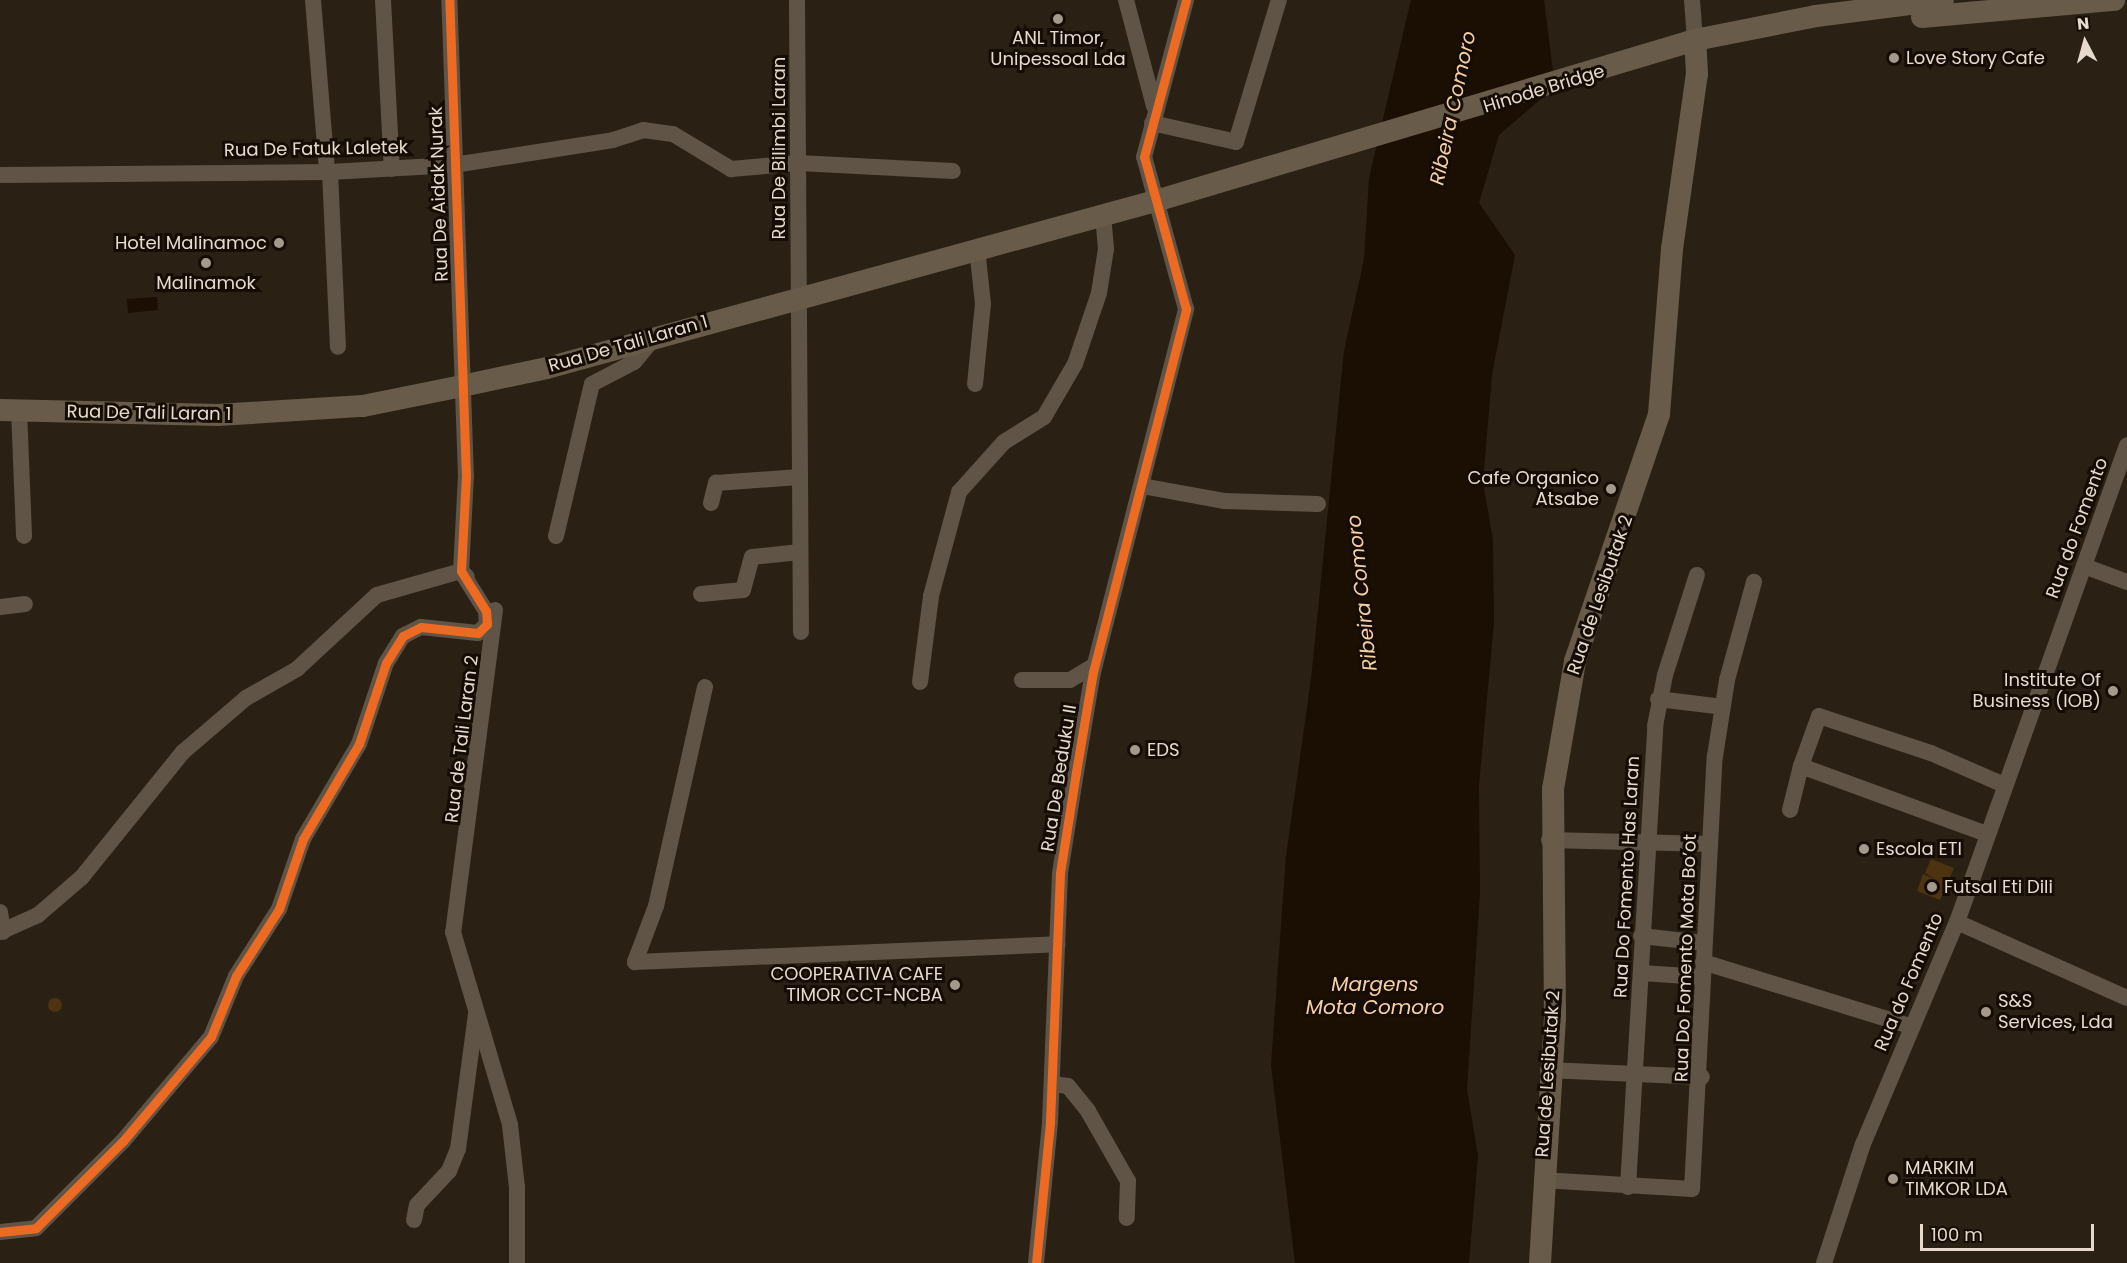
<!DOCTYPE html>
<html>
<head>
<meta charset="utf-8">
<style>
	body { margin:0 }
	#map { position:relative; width:2127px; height:1263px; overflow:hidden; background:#2a2114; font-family:Poppins,sans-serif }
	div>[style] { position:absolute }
	.green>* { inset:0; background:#4d3310 }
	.round { border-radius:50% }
	.water>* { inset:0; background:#1b0e02 }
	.minor>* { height:16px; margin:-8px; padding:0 8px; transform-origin:8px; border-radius:8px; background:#5f5446 }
	.major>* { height:22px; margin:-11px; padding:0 11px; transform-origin:11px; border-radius:11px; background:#695b49 }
	.cycleway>* { height:9px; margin:-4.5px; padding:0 4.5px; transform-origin:4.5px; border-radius:4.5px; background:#ed6a23 }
	.dots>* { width:16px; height:16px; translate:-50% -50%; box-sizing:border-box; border:3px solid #150d05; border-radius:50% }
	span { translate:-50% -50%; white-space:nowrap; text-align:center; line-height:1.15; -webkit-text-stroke:6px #150d05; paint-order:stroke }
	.poi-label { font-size:18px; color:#e7dacd }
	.left { translate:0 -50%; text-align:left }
	.right { translate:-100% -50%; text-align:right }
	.street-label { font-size:18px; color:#e7dacd }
	.water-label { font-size:20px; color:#f6d0a4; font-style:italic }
	.north { position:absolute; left:2055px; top:12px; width:60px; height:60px; -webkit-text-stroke:4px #150d05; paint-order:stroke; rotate:354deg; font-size:16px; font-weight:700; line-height:24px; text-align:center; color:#e7dacd }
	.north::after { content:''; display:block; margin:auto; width:21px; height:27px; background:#e7dacd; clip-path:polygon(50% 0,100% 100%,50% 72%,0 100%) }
	.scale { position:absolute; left:1920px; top:1224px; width:174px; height:27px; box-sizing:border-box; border:3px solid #e7dacd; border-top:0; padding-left:8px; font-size:18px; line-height:21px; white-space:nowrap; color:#e7dacd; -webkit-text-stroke:4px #150d05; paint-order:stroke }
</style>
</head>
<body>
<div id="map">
	<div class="green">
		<div style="clip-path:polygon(1931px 859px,1954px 868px,1940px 900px,1917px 891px,1923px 874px,1935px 879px,1925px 873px)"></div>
		<div class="round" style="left:48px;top:998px;width:14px;height:14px"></div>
	</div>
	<div class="water">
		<div style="clip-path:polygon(1411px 0,1544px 0,1555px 87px,1499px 135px,1479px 203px,1515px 255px,1492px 375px,1483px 482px,1493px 540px,1494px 623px,1479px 785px,1480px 894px,1467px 1089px,1478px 1156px,1469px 1263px,1295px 1263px,1271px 1065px,1286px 856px,1311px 679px,1344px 351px,1364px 259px,1369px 178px)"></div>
		<div style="clip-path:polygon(157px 297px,158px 310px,128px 313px,127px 299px)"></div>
	</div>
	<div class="minor">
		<div style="left:313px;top:0;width:173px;rotate:85.3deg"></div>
		<div style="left:383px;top:0;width:169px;rotate:87deg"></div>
		<div style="left:797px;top:0;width:632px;rotate:89.64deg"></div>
		<div style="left:1126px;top:0;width:110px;rotate:75.2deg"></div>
		<div style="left:1692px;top:0;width:40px;rotate:85.7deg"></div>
		<div style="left:1152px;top:123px;width:86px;rotate:12.7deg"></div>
		<div style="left:1236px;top:142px;width:148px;rotate:-73.2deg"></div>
		<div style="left:330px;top:172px;width:175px;rotate:87.4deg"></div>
		<div style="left:0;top:175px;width:330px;rotate:-0.5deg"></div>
		<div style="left:330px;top:172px;width:124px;rotate:-3.2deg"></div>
		<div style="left:454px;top:165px;width:161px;rotate:-8.9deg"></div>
		<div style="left:613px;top:140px;width:32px;rotate:-18deg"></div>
		<div style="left:643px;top:130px;width:30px;rotate:8deg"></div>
		<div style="left:673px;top:134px;width:68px;rotate:31.1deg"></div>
		<div style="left:731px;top:169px;width:68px;rotate:-5deg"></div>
		<div style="left:799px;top:163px;width:154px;rotate:3deg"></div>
		<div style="left:975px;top:384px;width:80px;rotate:-84.3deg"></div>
		<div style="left:983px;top:304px;width:56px;rotate:-96.1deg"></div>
		<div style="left:19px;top:410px;width:126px;rotate:87.7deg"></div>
		<div style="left:1142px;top:486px;width:83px;rotate:10.4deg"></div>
		<div style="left:1224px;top:501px;width:94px;rotate:1.8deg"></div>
		<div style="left:711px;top:503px;width:21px;rotate:-76deg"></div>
		<div style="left:716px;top:483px;width:83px;rotate:-4.1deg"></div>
		<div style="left:556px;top:536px;width:156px;rotate:-76.7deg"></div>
		<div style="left:592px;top:384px;width:47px;rotate:-27.6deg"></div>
		<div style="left:634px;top:362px;width:33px;rotate:-50deg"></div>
		<div style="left:2084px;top:566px;width:46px;rotate:20.4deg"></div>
		<div style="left:701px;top:594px;width:42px;rotate:-5.4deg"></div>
		<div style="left:743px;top:590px;width:34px;rotate:-75deg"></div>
		<div style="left:752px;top:557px;width:48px;rotate:-5.9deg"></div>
		<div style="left:0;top:607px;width:25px;rotate:-7deg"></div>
		<div style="left:495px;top:610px;width:325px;rotate:97.4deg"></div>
		<div style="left:453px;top:932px;width:201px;rotate:73.5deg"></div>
		<div style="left:510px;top:1125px;width:62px;rotate:83.6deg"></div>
		<div style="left:517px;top:1187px;width:76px;rotate:90deg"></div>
		<div style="left:1022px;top:680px;width:48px"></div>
		<div style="left:1070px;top:680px;width:29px;rotate:-31deg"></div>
		<div style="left:920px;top:682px;width:87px;rotate:-82.7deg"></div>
		<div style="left:931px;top:596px;width:108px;rotate:-74.9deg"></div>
		<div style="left:959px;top:492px;width:67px;rotate:-48deg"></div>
		<div style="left:1004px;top:442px;width:47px;rotate:-32deg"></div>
		<div style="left:1044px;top:417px;width:61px;rotate:-59.7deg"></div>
		<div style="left:1075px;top:364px;width:75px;rotate:-71.3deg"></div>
		<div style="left:1099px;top:293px;width:45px;rotate:-81deg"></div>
		<div style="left:1106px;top:249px;width:34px;rotate:-95deg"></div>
		<div style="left:705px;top:687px;width:224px;rotate:102.6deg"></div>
		<div style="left:656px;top:906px;width:60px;rotate:110.6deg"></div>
		<div style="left:635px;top:962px;width:423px;rotate:-2.4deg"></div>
		<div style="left:1658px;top:699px;width:65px;rotate:7deg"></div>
		<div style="left:1790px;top:810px;width:45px;rotate:-76deg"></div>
		<div style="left:1984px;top:833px;width:195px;rotate:-159.9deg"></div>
		<div style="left:1801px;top:766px;width:53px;rotate:-70.2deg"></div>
		<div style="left:1819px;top:716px;width:118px;rotate:18.3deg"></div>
		<div style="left:1931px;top:753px;width:77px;rotate:23.6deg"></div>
		<div style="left:1549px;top:840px;width:161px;rotate:1.4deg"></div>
		<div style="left:0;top:912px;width:20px;rotate:81deg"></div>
		<div style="left:1957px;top:922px;width:186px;rotate:24.1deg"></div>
		<div style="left:0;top:932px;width:42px;rotate:-24.1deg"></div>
		<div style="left:38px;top:915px;width:58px;rotate:-40.8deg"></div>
		<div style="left:82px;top:877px;width:161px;rotate:-51.1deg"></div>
		<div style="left:183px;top:752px;width:83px;rotate:-40.6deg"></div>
		<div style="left:246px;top:698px;width:59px;rotate:-29.6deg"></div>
		<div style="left:297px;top:669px;width:109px;rotate:-42.8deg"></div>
		<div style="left:377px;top:595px;width:87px;rotate:-15.9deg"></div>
		<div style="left:461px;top:571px;width:8px;rotate:45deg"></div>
		<div style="left:1641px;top:936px;width:63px;rotate:6.3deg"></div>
		<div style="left:1703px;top:962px;width:217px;rotate:17.2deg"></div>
		<div style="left:1641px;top:973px;width:62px;rotate:3.7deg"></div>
		<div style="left:1548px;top:1070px;width:154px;rotate:2.6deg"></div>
		<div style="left:1052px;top:1084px;width:16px;rotate:7deg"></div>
		<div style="left:1068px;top:1086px;width:32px;rotate:51deg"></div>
		<div style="left:1088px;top:1111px;width:81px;rotate:60.3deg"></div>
		<div style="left:1128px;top:1181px;width:37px;rotate:92deg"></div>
		<div style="left:1542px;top:1180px;width:150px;rotate:3.4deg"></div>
		<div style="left:1692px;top:1189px;width:434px;rotate:-87deg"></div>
		<div style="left:1715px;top:756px;width:77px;rotate:-81deg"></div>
		<div style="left:1727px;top:680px;width:102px;rotate:-74.6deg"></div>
		<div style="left:1628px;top:1187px;width:462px;rotate:-86.6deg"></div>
		<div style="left:1655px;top:726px;width:52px;rotate:-78.9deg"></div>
		<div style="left:1665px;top:675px;width:105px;rotate:-72.3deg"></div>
		<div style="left:414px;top:1220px;width:15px;rotate:-79deg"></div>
		<div style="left:417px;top:1205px;width:47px;rotate:-46.7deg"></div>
		<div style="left:449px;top:1171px;width:24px;rotate:-68deg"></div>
		<div style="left:458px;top:1149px;width:136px;rotate:-82.4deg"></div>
		<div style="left:0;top:1232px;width:36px;rotate:-6deg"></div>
		<div style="left:36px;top:1228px;width:123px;rotate:-45deg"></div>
		<div style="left:123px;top:1141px;width:136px;rotate:-49.8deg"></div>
		<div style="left:211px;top:1037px;width:66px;rotate:-67.7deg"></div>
		<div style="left:236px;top:976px;width:80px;rotate:-57.3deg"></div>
		<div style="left:279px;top:909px;width:74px;rotate:-71.1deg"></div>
		<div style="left:303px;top:839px;width:110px;rotate:-59.5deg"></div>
		<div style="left:359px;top:744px;width:85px;rotate:-71.6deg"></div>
		<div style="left:386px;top:663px;width:32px;rotate:-58deg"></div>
		<div style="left:403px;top:636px;width:20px;rotate:-27deg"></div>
		<div style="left:421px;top:627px;width:57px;rotate:6deg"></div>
		<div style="left:478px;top:633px;width:13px;rotate:-45deg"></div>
		<div style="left:487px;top:624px;width:13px;rotate:-94deg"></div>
		<div style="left:486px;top:611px;width:47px;rotate:-122deg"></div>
		<div style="left:461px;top:571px;width:94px;rotate:-87deg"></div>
		<div style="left:466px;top:477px;width:477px;rotate:-92deg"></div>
		<div style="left:1036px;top:1263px;width:142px;rotate:-84.3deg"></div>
		<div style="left:1050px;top:1122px;width:249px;rotate:-87.7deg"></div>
		<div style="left:1060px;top:873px;width:102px;rotate:-81deg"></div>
		<div style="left:1076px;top:772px;width:101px;rotate:-80.4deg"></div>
		<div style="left:1093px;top:672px;width:375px;rotate:-75.6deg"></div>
		<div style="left:1186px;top:309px;width:158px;rotate:-105.4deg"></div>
		<div style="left:1144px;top:157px;width:163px;rotate:-75deg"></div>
		<div style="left:1824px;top:1263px;width:125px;rotate:-71.9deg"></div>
		<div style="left:1863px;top:1144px;width:241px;rotate:-67.1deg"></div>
		<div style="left:1957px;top:922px;width:506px;rotate:-70.38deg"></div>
	</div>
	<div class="major">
		<div style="left:1922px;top:17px;width:193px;rotate:-5.1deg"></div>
		<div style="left:0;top:410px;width:218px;rotate:1.3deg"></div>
		<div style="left:218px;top:415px;width:145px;rotate:-3.6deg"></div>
		<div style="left:363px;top:406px;width:101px;rotate:-11.4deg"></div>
		<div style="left:462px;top:386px;width:87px;rotate:-12deg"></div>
		<div style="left:547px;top:368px;width:635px;rotate:-15.35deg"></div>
		<div style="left:1159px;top:200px;width:559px;rotate:-16.62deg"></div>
		<div style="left:1695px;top:40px;width:123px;rotate:-11.2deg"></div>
		<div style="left:1816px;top:16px;width:128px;rotate:-7.2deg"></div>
		<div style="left:1540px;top:1263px;width:246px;rotate:-86.5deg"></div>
		<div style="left:1555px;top:1017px;width:228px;rotate:-90.5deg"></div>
		<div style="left:1553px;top:789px;width:130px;rotate:-80.2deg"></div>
		<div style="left:1575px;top:661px;width:261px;rotate:-71.2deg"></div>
		<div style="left:1659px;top:414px;width:166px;rotate:-85.5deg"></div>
		<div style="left:1672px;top:249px;width:177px;rotate:-81.9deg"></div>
		<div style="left:1697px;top:74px;width:34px;rotate:-93deg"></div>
	</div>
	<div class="cycleway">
		<div style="left:0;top:1232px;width:36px;rotate:-6deg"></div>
		<div style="left:36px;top:1228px;width:123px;rotate:-45deg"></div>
		<div style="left:123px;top:1141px;width:136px;rotate:-49.8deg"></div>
		<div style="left:211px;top:1037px;width:66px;rotate:-67.7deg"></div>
		<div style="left:236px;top:976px;width:80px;rotate:-57.3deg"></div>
		<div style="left:279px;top:909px;width:74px;rotate:-71.1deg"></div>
		<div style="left:303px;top:839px;width:110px;rotate:-59.5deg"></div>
		<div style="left:359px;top:744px;width:85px;rotate:-71.6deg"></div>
		<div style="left:386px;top:663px;width:32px;rotate:-58deg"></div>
		<div style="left:403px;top:636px;width:20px;rotate:-27deg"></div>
		<div style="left:421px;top:627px;width:57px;rotate:6deg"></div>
		<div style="left:478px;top:633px;width:13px;rotate:-45deg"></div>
		<div style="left:487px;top:624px;width:13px;rotate:-94deg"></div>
		<div style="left:486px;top:611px;width:47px;rotate:-122deg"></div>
		<div style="left:461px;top:571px;width:94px;rotate:-87deg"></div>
		<div style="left:466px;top:477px;width:477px;rotate:-92deg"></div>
		<div style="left:1036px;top:1263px;width:142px;rotate:-84.3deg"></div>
		<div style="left:1050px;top:1122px;width:249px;rotate:-87.7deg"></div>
		<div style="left:1060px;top:873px;width:102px;rotate:-81deg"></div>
		<div style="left:1076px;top:772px;width:101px;rotate:-80.4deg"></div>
		<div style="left:1093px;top:672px;width:375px;rotate:-75.6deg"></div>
		<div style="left:1186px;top:309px;width:158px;rotate:-105.4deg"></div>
		<div style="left:1144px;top:157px;width:163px;rotate:-75deg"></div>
	</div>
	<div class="dots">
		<div style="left:1058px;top:19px;background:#a5998c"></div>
		<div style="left:1894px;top:58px;background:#a5998c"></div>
		<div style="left:279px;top:243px;background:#a5998c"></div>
		<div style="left:206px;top:263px;background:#a5998c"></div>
		<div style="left:1611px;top:489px;background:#a5998c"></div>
		<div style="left:2113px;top:691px;background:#a5998c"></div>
		<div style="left:1135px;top:750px;background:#a5998c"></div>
		<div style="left:1864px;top:849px;background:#a5998c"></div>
		<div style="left:1932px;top:887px;background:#a5998c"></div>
		<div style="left:955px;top:985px;background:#a5998c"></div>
		<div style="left:1986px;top:1012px;background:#a5998c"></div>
		<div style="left:1893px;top:1179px;background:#a5998c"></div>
	</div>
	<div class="poi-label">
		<span style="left:1058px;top:49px">ANL Timor,<br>Unipessoal Lda</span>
		<span class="left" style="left:1906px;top:58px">Love Story Cafe</span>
		<span class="right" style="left:267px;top:243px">Hotel Malinamoc</span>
		<span style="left:206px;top:283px">Malinamok</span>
		<span class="right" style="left:1599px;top:489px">Cafe Organico<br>Atsabe</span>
		<span class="right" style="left:2101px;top:691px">Institute Of<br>Business (IOB)</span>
		<span class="left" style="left:1147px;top:750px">EDS</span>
		<span class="left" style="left:1876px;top:849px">Escola ETI</span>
		<span class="left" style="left:1944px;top:887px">Futsal Eti Dili</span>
		<span class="right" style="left:943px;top:985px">COOPERATIVA CAFE<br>TIMOR CCT-NCBA</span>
		<span class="left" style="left:1998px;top:1012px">S&amp;S<br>Services, Lda</span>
		<span class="left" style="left:1905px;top:1179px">MARKIM<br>TIMKOR LDA</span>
	</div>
	<div class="street-label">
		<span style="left:1544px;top:89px;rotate:-17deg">Hinode Bridge</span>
		<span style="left:779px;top:148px;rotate:-90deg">Rua De Bilimbi Laran</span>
		<span style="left:316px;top:149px;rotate:-1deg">Rua De Fatuk Laletek</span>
		<span style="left:439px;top:194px;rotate:-92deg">Rua De Aidak Nurak</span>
		<span style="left:628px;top:344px;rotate:-16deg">Rua De Tali Laran 1</span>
		<span style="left:149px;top:413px;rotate:1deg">Rua De Tali Laran 1</span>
		<span style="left:2077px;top:528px;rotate:-70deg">Rua do Fomento</span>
		<span style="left:1600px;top:595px;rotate:-71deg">Rua de Lesibutak 2</span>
		<span style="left:462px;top:739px;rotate:-83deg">Rua de Tali Laran 2</span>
		<span style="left:1059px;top:778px;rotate:-81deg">Rua De Beduku II</span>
		<span style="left:1627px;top:877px;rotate:-87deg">Rua Do Fomento Has Laran</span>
		<span style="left:1686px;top:958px;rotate:-88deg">Rua Do Fomento Mota Bo’ot</span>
		<span style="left:1909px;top:982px;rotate:-67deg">Rua do Fomento</span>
		<span style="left:1548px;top:1074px;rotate:-86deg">Rua de Lesibutak 2</span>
	</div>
	<div class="water-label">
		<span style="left:1453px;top:108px;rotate:-78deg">Ribeira Comoro</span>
		<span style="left:1362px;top:593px;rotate:-96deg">Ribeira Comoro</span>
		<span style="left:1375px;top:996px">Margens<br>Mota Comoro</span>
	</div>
	<div class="north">N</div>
	<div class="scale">100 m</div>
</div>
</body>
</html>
